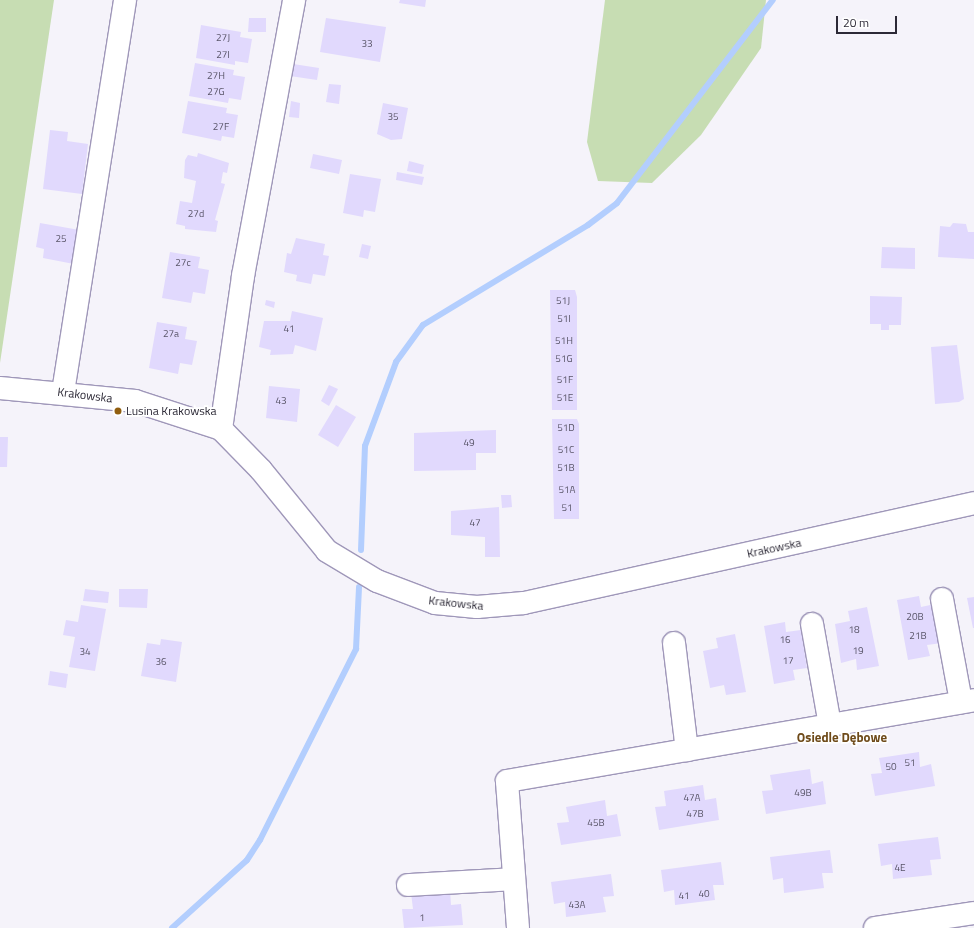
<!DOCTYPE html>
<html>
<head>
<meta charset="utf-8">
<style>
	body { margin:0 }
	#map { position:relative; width:974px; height:928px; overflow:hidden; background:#f5f3fa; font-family:"Titillium Web",sans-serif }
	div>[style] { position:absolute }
	.green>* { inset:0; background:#c7ddb3 }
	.stream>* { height:6px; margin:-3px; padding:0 3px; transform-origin:3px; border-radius:3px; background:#b3cefe }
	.building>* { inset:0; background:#e1d9fd }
	.roads { filter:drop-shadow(1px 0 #9f97b9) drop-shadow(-1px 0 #9f97b9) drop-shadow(0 1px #9f97b9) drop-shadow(0 -1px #9f97b9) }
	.minor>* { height:22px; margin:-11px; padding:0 11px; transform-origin:11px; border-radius:11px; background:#fff }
	.dots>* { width:11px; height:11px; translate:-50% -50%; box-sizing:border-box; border:2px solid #fff; border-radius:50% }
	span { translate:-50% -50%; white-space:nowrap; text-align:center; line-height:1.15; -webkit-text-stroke:3.5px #fff; paint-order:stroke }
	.number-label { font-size:10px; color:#595568 }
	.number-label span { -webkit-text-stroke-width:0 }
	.street-label { font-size:12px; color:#2c2936 }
	.poi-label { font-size:12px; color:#2c2936 }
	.left { translate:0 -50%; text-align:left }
	.neighbourhood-label { font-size:13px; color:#6e4a19; font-weight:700 }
	.scale { position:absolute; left:836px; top:16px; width:61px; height:18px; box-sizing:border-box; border:2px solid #2c2936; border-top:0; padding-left:5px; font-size:12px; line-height:14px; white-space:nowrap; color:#2c2936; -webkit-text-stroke:3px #fff; paint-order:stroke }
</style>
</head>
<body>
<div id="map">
	<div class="green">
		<div style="clip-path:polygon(0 0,54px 0,0 363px)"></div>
		<div style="clip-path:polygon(605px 0,766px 0,761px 48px,701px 135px,652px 183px,598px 181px,587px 142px)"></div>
	</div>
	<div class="stream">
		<div style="left:361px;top:550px;width:104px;rotate:-87.8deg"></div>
		<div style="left:365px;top:446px;width:90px;rotate:-69.7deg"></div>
		<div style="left:396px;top:362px;width:46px;rotate:-53.9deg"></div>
		<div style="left:423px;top:325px;width:193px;rotate:-31.2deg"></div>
		<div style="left:588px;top:225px;width:36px;rotate:-37deg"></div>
		<div style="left:617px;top:203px;width:256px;rotate:-52.5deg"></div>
		<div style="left:172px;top:928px;width:101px;rotate:-42.2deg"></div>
		<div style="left:247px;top:860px;width:24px;rotate:-57deg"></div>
		<div style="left:260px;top:840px;width:214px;rotate:-63.3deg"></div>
		<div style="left:356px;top:649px;width:62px;rotate:-87.2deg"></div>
	</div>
	<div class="building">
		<div style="clip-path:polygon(400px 0,426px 0,425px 7px,399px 3px)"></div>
		<div style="clip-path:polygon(249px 18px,266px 18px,266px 32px,248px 32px)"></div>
		<div style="clip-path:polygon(326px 18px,386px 27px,380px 62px,320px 52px)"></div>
		<div style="clip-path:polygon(201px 25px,241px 32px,240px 37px,252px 39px,248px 63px,235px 61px,235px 65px,196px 58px)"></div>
		<div style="clip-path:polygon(195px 63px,234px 70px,233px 75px,245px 77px,241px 100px,229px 98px,228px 103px,189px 96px)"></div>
		<div style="clip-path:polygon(293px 64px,319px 68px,317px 80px,290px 76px)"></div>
		<div style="clip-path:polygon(329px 84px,341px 85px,339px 104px,326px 102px)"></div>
		<div style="clip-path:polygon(188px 101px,227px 108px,226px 113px,238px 115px,234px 138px,222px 136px,221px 141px,182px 133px)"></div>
		<div style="clip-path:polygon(291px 101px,300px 103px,299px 118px,289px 117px)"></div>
		<div style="clip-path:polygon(383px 103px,408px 108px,402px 139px,391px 140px,377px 134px)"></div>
		<div style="clip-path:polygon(50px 130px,68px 132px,67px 141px,88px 144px,82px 194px,43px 189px)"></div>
		<div style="clip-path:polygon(198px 153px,229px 163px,227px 173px,223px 172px,221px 183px,225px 184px,215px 220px,218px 221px,216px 232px,185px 229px,185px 226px,176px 224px,180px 201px,192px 203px,196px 181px,184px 178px,185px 160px,188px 155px,197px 157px)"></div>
		<div style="clip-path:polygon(313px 154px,342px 160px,339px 174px,310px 168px)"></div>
		<div style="clip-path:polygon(409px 161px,424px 165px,422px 174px,407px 171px)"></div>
		<div style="clip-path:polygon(397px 172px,424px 177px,422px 185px,396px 180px)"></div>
		<div style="clip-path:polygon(350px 174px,381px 179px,375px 212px,364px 210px,363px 217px,343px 213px)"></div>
		<div style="clip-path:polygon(40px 223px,85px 231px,79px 265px,43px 258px,44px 249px,36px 247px)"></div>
		<div style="clip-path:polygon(953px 223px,966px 224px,968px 232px,974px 232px,974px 259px,938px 257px,940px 226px,950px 227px)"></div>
		<div style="clip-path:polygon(296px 238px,325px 244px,323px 255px,329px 256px,325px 276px,313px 274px,311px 284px,296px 281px,297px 275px,284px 272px,287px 253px,291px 254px)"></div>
		<div style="clip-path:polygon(362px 244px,371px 246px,368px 259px,359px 257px)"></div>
		<div style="clip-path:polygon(882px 247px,915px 248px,915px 269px,881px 268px)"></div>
		<div style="clip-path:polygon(170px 252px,200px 257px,198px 268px,209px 270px,205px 294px,193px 292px,191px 303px,162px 298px)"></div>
		<div style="clip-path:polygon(550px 290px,575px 290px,577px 297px,577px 410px,552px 410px)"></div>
		<div style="clip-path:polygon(870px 296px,902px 297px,901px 325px,889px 325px,889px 330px,881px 330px,881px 324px,870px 324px)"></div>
		<div style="clip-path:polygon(266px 300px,275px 302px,274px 308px,265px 305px)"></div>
		<div style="clip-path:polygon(292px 311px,323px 318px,316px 351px,295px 345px,293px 354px,270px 355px,271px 350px,259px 347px,264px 321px,290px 321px)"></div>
		<div style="clip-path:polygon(157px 322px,187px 327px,185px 339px,197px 341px,192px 365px,180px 363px,178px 374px,149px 368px)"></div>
		<div style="clip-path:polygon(957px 345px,964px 399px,959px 402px,935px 404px,931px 347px)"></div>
		<div style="clip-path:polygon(329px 385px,338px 389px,329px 406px,321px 401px)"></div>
		<div style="clip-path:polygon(269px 386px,300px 389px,297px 422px,266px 418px)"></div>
		<div style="clip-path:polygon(336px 405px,356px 417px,338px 447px,318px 435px)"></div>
		<div style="clip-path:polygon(552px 419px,577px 419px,579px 424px,579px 519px,554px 519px)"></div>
		<div style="clip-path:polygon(496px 430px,496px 453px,476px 453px,476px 470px,414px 471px,414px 433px)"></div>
		<div style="clip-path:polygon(0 437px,8px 437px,7px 467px,0 467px)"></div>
		<div style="clip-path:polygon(501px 495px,511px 495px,512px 507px,502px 508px)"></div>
		<div style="clip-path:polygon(499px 507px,500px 557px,485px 557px,485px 537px,451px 535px,451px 511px)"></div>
		<div style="clip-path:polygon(85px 589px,109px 592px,108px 603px,83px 601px)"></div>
		<div style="clip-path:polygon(119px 589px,148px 589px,147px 608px,119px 607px)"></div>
		<div style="clip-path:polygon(919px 596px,921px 607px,935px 604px,942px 643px,927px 645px,930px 656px,908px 660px,897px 600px)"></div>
		<div style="clip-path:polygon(974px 597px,974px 628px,973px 628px,967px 598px)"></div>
		<div style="clip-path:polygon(81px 605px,106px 609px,95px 671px,69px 667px,75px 637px,63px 635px,66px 620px,78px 622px)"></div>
		<div style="clip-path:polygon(867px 607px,879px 666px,857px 670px,856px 659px,841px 663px,835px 624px,850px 621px,848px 611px)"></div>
		<div style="clip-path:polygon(785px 622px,786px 632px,801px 630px,807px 668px,793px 670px,795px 680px,774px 684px,764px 626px)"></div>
		<div style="clip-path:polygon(735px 634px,746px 692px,726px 695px,724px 685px,710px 688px,703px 651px,718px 648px,716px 638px)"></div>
		<div style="clip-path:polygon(161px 639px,182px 642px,176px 682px,141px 676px,147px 643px,160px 645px)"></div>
		<div style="clip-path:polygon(50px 671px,68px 674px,66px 688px,48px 685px)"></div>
		<div style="clip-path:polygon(919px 752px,920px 767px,931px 764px,935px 786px,875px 796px,871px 774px,882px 773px,879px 758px)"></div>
		<div style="clip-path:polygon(810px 769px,812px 784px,823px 781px,826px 804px,766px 814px,762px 791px,773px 790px,770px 775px)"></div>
		<div style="clip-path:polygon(703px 785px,705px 800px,716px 798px,719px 820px,659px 830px,655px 807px,666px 806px,664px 791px)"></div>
		<div style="clip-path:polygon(605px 800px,607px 816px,617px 814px,621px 836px,561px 845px,557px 823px,569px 822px,566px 807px)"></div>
		<div style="clip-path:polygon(938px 837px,941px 859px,930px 860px,932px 875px,893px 879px,892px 864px,881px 866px,878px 844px)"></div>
		<div style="clip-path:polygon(830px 850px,833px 873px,822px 873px,824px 888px,784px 893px,783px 878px,773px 880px,770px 857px)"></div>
		<div style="clip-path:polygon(721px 862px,724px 885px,713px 885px,715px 900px,675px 905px,674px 890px,664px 892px,661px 870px)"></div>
		<div style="clip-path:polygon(611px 874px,614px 896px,603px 897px,606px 912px,566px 917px,565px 902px,554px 904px,551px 882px)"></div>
		<div style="clip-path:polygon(450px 890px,451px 905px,461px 904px,463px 925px,404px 928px,402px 909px,413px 909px,411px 893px)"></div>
	</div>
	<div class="roads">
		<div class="minor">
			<div style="left:0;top:388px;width:136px;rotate:5.5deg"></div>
			<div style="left:135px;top:401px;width:90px;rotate:18deg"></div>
			<div style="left:221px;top:429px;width:57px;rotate:45.7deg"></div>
			<div style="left:261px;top:470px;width:104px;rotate:50.8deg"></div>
			<div style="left:327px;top:551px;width:58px;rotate:31deg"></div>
			<div style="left:377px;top:581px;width:62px;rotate:20.8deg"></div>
			<div style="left:435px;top:603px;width:42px;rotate:5.4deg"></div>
			<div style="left:477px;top:607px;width:47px;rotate:-4.9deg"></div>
			<div style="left:524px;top:603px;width:461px;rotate:-12.5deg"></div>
			<div style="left:63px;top:392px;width:397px;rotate:-81deg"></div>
			<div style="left:221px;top:429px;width:155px;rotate:-81.8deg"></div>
			<div style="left:243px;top:276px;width:281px;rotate:-79.5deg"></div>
			<div style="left:942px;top:599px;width:105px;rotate:79.5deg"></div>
			<div style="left:812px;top:624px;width:103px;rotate:79.9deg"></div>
			<div style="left:674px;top:643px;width:108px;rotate:83.1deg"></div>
			<div style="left:408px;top:885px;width:106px;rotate:-3.2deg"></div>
			<div style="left:518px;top:928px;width:147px;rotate:-94.3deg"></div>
			<div style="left:507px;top:781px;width:474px;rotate:-9.8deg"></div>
			<div style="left:875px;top:928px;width:100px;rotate:-8.6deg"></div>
		</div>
	</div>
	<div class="dots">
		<div style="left:118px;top:411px;background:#915e0f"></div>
	</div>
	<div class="number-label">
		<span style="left:223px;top:38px">27J</span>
		<span style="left:367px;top:44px">33</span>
		<span style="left:223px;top:55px">27I</span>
		<span style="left:216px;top:76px">27H</span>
		<span style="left:216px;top:92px">27G</span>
		<span style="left:393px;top:117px">35</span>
		<span style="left:221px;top:127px">27F</span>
		<span style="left:196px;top:214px">27d</span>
		<span style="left:61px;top:239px">25</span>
		<span style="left:183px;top:263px">27c</span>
		<span style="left:563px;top:301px">51J</span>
		<span style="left:564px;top:319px">51I</span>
		<span style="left:289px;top:329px">41</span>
		<span style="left:171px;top:334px">27a</span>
		<span style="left:564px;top:341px">51H</span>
		<span style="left:564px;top:359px">51G</span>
		<span style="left:565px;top:380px">51F</span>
		<span style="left:565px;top:398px">51E</span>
		<span style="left:281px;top:401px">43</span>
		<span style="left:566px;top:428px">51D</span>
		<span style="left:469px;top:443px">49</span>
		<span style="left:566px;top:450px">51C</span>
		<span style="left:566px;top:468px">51B</span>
		<span style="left:567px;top:490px">51A</span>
		<span style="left:567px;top:508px">51</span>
		<span style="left:475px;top:523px">47</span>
		<span style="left:915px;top:617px">20B</span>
		<span style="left:854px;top:630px">18</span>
		<span style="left:918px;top:636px">21B</span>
		<span style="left:785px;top:640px">16</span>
		<span style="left:858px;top:651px">19</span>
		<span style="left:85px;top:652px">34</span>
		<span style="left:788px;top:661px">17</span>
		<span style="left:161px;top:662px">36</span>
		<span style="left:910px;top:763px">51</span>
		<span style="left:891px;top:767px">50</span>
		<span style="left:803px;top:793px">49B</span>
		<span style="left:692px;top:798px">47A</span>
		<span style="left:695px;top:814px">47B</span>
		<span style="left:596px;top:823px">45B</span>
		<span style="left:900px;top:868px">4E</span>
		<span style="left:704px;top:894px">40</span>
		<span style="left:684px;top:896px">41</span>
		<span style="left:577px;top:905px">43A</span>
		<span style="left:422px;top:918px">1</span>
	</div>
	<div class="street-label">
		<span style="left:85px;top:395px;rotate:7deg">Krakowska</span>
		<span style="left:774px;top:548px;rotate:-12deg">Krakowska</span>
		<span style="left:456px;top:603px;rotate:6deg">Krakowska</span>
	</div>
	<div class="poi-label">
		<span class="left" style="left:126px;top:411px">Lusina Krakowska</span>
	</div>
	<div class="neighbourhood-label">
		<span style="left:842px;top:737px">Osiedle Dębowe</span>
	</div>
	<div class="scale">20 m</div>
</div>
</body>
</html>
